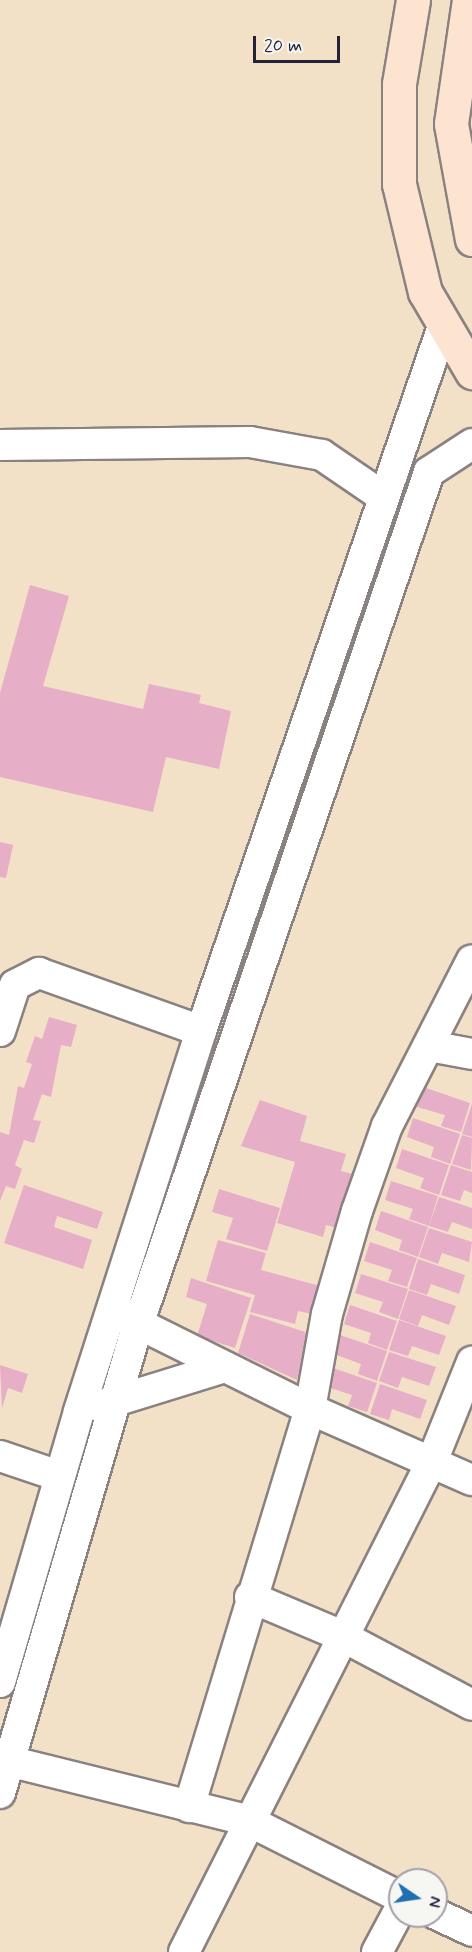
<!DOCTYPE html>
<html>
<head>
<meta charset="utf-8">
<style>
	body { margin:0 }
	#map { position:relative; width:472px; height:1952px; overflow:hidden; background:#f2e1c6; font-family:Mynerve,sans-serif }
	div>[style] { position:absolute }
	.building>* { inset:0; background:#e7aec8 }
	.roads { filter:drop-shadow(2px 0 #8a8280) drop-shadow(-2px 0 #8a8280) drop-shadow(0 2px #8a8280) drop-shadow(0 -2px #8a8280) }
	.street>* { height:30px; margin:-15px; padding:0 15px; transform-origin:15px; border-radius:15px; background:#fff }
	.secondary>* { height:33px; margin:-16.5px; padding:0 16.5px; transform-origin:16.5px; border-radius:16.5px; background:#fde4d1 }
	span { translate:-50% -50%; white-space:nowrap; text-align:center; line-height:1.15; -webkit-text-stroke:4.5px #f6f6f2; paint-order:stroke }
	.north { position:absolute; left:388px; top:1868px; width:60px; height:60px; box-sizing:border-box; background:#f6f6f2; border:2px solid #a1a1a9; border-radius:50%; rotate:103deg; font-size:16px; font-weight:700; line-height:24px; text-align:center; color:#22223b }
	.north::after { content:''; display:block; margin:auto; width:21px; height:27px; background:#1f6fb2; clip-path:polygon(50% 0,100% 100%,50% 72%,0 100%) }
	.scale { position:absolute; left:253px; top:36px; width:87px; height:27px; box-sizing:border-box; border:3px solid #22223b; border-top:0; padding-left:8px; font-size:18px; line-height:21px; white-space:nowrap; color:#22223b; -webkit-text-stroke:4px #f6f6f2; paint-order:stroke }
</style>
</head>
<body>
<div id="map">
	<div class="building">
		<div style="clip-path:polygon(30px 585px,69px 596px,43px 686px,143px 709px,149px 684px,201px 695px,199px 703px,231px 711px,219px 769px,166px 757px,153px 812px,0 777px,0 693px)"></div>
		<div style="clip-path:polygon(0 842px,13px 845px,6px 878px,0 877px)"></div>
		<div style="clip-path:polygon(49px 1017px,77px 1025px,71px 1047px,61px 1045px,51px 1097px,42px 1094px,33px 1120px,41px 1121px,34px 1143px,24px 1140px,15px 1165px,22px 1169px,15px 1189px,6px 1186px,0 1201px,0 1132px,9px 1135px,18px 1086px,24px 1088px,32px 1064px,26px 1062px,35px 1036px,42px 1039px)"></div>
		<div style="clip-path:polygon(423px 1087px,470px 1103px,461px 1132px,441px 1126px,445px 1115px,417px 1107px)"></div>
		<div style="clip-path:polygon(260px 1100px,307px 1116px,300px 1141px,346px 1154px,341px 1171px,353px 1174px,337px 1228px,326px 1225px,323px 1237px,277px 1223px,295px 1162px,241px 1146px)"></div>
		<div style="clip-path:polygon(472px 1104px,472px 1137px,462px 1134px)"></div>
		<div style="clip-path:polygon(413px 1118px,460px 1134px,450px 1164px,431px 1157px,434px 1147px,407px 1137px)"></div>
		<div style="clip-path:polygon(462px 1135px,472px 1138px,471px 1170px,452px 1164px)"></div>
		<div style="clip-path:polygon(402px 1149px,449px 1165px,439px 1195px,420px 1188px,424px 1178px,396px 1168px)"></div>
		<div style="clip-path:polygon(451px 1165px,472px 1172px,472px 1193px,464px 1190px,460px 1201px,441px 1195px)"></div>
		<div style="clip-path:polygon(391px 1181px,438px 1196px,429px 1226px,409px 1219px,413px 1209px,385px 1200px)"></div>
		<div style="clip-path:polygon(24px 1185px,103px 1212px,97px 1229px,57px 1216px,54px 1227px,92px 1240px,83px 1269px,4px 1243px)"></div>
		<div style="clip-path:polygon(219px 1189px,280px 1208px,267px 1251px,226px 1239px,233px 1218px,212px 1212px)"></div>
		<div style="clip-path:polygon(439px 1197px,472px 1208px,472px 1229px,452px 1222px,448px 1232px,429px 1226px)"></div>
		<div style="clip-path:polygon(381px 1211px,428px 1227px,418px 1257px,399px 1250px,402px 1240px,375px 1230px)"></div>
		<div style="clip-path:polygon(429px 1228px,472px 1242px,469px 1262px,442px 1253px,438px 1264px,419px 1257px)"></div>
		<div style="clip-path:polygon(218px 1240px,266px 1253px,261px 1270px,320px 1286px,312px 1314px,298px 1311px,295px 1324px,250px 1312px,255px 1295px,206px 1281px)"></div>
		<div style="clip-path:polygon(370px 1242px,417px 1258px,407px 1287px,388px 1281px,392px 1270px,364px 1261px)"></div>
		<div style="clip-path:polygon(418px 1259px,465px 1275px,459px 1294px,431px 1284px,427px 1295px,409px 1289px)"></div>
		<div style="clip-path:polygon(361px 1274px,408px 1289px,398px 1319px,379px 1312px,383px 1302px,355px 1293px)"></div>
		<div style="clip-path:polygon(191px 1278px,251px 1298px,235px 1348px,197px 1336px,207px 1304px,186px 1297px)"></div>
		<div style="clip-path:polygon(409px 1290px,456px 1306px,449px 1325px,422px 1315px,418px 1326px,399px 1319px)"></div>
		<div style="clip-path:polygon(350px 1305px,397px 1321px,387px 1350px,368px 1343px,371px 1333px,344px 1324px)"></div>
		<div style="clip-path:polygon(250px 1314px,308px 1333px,297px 1380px,238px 1353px)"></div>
		<div style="clip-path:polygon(399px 1320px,446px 1336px,439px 1355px,412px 1346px,408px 1356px,389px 1350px)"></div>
		<div style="clip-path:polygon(340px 1335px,387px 1351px,377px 1381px,358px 1374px,361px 1364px,334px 1354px)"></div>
		<div style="clip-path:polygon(389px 1352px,436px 1367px,429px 1386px,402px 1377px,398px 1388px,379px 1381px)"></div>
		<div style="clip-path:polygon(0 1365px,28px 1374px,22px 1393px,8px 1388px,2px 1408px)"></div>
		<div style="clip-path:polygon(330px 1367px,377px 1383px,367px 1412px,348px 1406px,352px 1395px,324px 1386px)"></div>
		<div style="clip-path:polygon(380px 1384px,427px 1400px,420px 1419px,392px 1409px,389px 1420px,370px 1414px)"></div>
	</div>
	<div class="roads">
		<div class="street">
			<div style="left:0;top:445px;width:250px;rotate:-0.7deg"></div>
			<div style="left:250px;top:442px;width:73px;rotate:10.2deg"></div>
			<div style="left:322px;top:455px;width:73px;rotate:34.3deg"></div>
			<div style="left:0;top:1031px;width:48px;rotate:-71.9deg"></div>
			<div style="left:15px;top:985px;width:27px;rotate:-27deg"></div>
			<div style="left:39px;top:973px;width:172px;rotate:19.7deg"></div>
			<div style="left:429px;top:1046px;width:44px;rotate:10.5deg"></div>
			<div style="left:121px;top:1315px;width:211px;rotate:26.4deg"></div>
			<div style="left:310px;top:1409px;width:177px;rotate:23.7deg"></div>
			<div style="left:99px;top:1406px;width:132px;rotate:-17.2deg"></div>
			<div style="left:0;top:1456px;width:62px;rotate:18.7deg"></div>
			<div style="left:250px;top:1597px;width:98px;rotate:22.9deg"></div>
			<div style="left:340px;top:1635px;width:149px;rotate:27.9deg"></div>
			<div style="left:0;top:1682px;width:282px;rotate:-73.7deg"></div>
			<div style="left:79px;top:1411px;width:399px;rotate:-72.2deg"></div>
			<div style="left:201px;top:1031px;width:742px;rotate:-71.05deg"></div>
			<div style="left:0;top:1759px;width:254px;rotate:13.9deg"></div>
			<div style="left:247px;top:1820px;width:171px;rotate:26.7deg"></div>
			<div style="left:0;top:1793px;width:488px;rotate:-73.6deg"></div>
			<div style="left:138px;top:1325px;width:901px;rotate:-71.16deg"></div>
			<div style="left:429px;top:472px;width:51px;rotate:-33.1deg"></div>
			<div style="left:189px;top:1807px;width:416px;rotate:-73.1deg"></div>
			<div style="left:310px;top:1409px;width:97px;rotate:-79.9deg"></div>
			<div style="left:327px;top:1314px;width:107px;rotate:-73.8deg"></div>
			<div style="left:357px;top:1211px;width:90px;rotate:-70.6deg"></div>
			<div style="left:387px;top:1126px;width:186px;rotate:-62.9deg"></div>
			<div style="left:436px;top:1914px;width:40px;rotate:25deg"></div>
			<div style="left:184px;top:1952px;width:552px;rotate:-63.2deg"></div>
			<div style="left:433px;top:1459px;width:105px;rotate:-68.1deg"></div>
			<div style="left:377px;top:1952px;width:49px;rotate:-61.9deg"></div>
		</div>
		<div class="secondary">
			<div style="left:413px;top:0;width:85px;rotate:99.5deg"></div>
			<div style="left:399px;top:84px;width:100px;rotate:90deg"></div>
			<div style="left:399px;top:184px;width:111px;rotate:76.5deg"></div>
			<div style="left:425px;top:292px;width:93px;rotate:59.6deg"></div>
			<div style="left:469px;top:0;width:125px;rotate:98.3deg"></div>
			<div style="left:451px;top:124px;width:117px;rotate:79.7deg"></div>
		</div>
	</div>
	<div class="north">N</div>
	<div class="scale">20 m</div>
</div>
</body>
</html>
